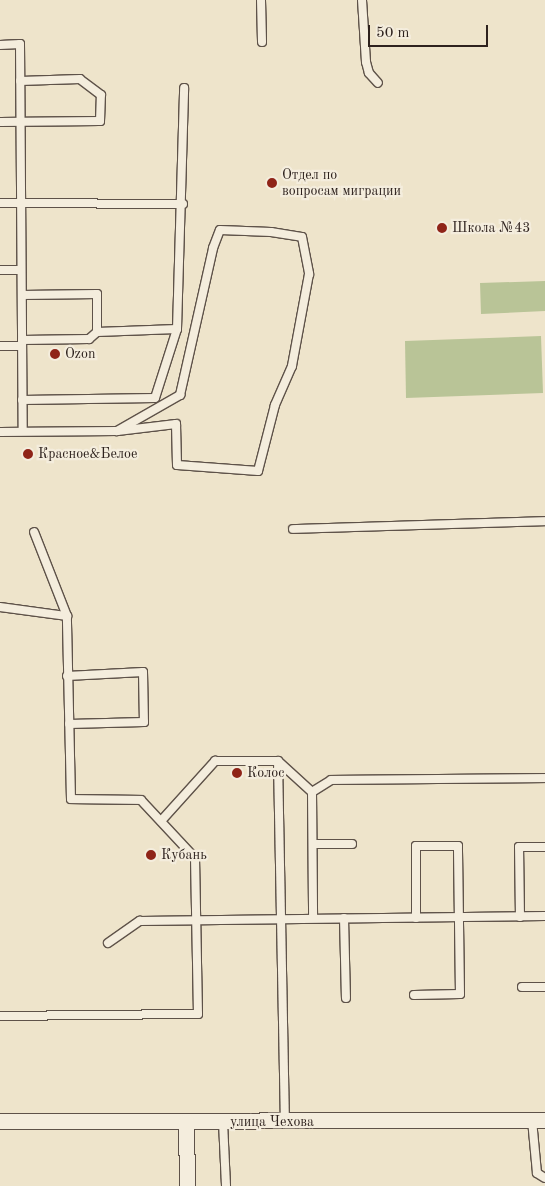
<!DOCTYPE html>
<html>
<head>
<meta charset="utf-8">
<style>
	body { margin:0 }
	#map { position:relative; width:545px; height:1186px; overflow:hidden; background:#eee4cb; font-family:"Old Standard TT",serif }
	div>[style] { position:absolute }
	.green>* { inset:0; background:#b9c497 }
	.roads { filter:drop-shadow(1px 0 #5e5249) drop-shadow(-1px 0 #5e5249) drop-shadow(0 1px #5e5249) drop-shadow(0 -1px #5e5249) }
	.service>* { height:8px; margin:-4px; padding:0 4px; transform-origin:4px; border-radius:4px; background:#f4eddd }
	.minor>* { height:15px; margin:-7.5px; padding:0 7.5px; transform-origin:7.5px; border-radius:7.5px; background:#f4eddd }
	.dots>* { width:14px; height:14px; translate:-50% -50%; box-sizing:border-box; border:2px solid #f4eddd; border-radius:50% }
	span { translate:-50% -50%; white-space:nowrap; text-align:center; line-height:1.15; -webkit-text-stroke:4.5px #f4eddd; paint-order:stroke }
	.poi-label { font-size:14px; color:#2e221e }
	.left { translate:0 -50%; text-align:left }
	.street-label { font-size:14px; color:#2e221e }
	.scale { position:absolute; left:368px; top:25px; width:120px; height:22px; box-sizing:border-box; border:2px solid #2e221e; border-top:0; padding-left:6px; font-size:15px; line-height:18px; white-space:nowrap; color:#2e221e; -webkit-text-stroke:4px #f4eddd; paint-order:stroke }
</style>
</head>
<body>
<div id="map">
	<div class="green">
		<div style="clip-path:polygon(545px 281px,545px 311px,481px 314px,480px 283px)"></div>
		<div style="clip-path:polygon(541px 336px,543px 393px,406px 398px,405px 341px)"></div>
	</div>
	<div class="roads">
		<div class="service">
			<div style="left:261px;top:0;width:42px;rotate:88.6deg"></div>
			<div style="left:362px;top:0;width:62px;rotate:86.3deg"></div>
			<div style="left:366px;top:62px;width:11px;rotate:75deg"></div>
			<div style="left:369px;top:73px;width:13px;rotate:48deg"></div>
			<div style="left:0;top:45px;width:20px;rotate:-3deg"></div>
			<div style="left:20px;top:44px;width:387px;rotate:89.6deg"></div>
			<div style="left:0;top:122px;width:100px;rotate:-0.6deg"></div>
			<div style="left:100px;top:121px;width:26px;rotate:-88deg"></div>
			<div style="left:101px;top:95px;width:26px;rotate:-143deg"></div>
			<div style="left:80px;top:79px;width:60px;rotate:178.1deg"></div>
			<div style="left:0;top:203px;width:183px;rotate:0.3deg"></div>
			<div style="left:0;top:270px;width:20px"></div>
			<div style="left:22px;top:295px;width:75px;rotate:-0.8deg"></div>
			<div style="left:97px;top:294px;width:38px;rotate:90deg"></div>
			<div style="left:22px;top:340px;width:67px;rotate:-0.9deg"></div>
			<div style="left:89px;top:339px;width:11px;rotate:-41deg"></div>
			<div style="left:97px;top:332px;width:80px;rotate:-2.1deg"></div>
			<div style="left:0;top:346px;width:22px"></div>
			<div style="left:22px;top:400px;width:133px;rotate:-0.9deg"></div>
			<div style="left:155px;top:398px;width:72px;rotate:-72.3deg"></div>
			<div style="left:177px;top:329px;width:241px;rotate:-88.3deg"></div>
			<div style="left:0;top:432px;width:117px;rotate:-0.5deg"></div>
			<div style="left:117px;top:431px;width:73px;rotate:-29.7deg"></div>
			<div style="left:180px;top:395px;width:151px;rotate:-77.3deg"></div>
			<div style="left:213px;top:248px;width:19px;rotate:-69deg"></div>
			<div style="left:220px;top:230px;width:51px;rotate:2.2deg"></div>
			<div style="left:271px;top:232px;width:31px;rotate:9deg"></div>
			<div style="left:302px;top:237px;width:38px;rotate:79deg"></div>
			<div style="left:309px;top:274px;width:94px;rotate:100.5deg"></div>
			<div style="left:292px;top:366px;width:43px;rotate:113.6deg"></div>
			<div style="left:275px;top:405px;width:68px;rotate:104.4deg"></div>
			<div style="left:258px;top:471px;width:81px;rotate:-175.8deg"></div>
			<div style="left:177px;top:465px;width:41px;rotate:-91.4deg"></div>
			<div style="left:176px;top:424px;width:59px;rotate:173.2deg"></div>
			<div style="left:293px;top:529px;width:252px;rotate:-1.8deg"></div>
			<div style="left:0;top:607px;width:68px;rotate:7.7deg"></div>
			<div style="left:67px;top:676px;width:76px;rotate:-3deg"></div>
			<div style="left:143px;top:672px;width:50px;rotate:88.9deg"></div>
			<div style="left:144px;top:722px;width:75px;rotate:178.5deg"></div>
			<div style="left:278px;top:761px;width:46px;rotate:42.4deg"></div>
			<div style="left:312px;top:792px;width:126px;rotate:89.5deg"></div>
			<div style="left:312px;top:792px;width:22px;rotate:-32deg"></div>
			<div style="left:331px;top:780px;width:214px;rotate:-0.5deg"></div>
			<div style="left:161px;top:821px;width:81px;rotate:-48deg"></div>
			<div style="left:215px;top:761px;width:63px"></div>
			<div style="left:278px;top:761px;width:361px;rotate:88.9deg"></div>
			<div style="left:313px;top:844px;width:39px"></div>
			<div style="left:520px;top:917px;width:70px;rotate:-90.8deg"></div>
			<div style="left:519px;top:847px;width:26px"></div>
			<div style="left:344px;top:918px;width:80px;rotate:88.6deg"></div>
			<div style="left:108px;top:943px;width:39px;rotate:-35deg"></div>
			<div style="left:140px;top:921px;width:405px;rotate:-0.7deg"></div>
			<div style="left:522px;top:987px;width:23px"></div>
			<div style="left:414px;top:995px;width:46px;rotate:-1.2deg"></div>
			<div style="left:460px;top:994px;width:148px;rotate:-90.8deg"></div>
			<div style="left:458px;top:846px;width:42px;rotate:180deg"></div>
			<div style="left:416px;top:846px;width:72px;rotate:90deg"></div>
			<div style="left:0;top:1016px;width:198px;rotate:-0.6deg"></div>
			<div style="left:198px;top:1014px;width:156px;rotate:-91.1deg"></div>
			<div style="left:195px;top:858px;width:79px;rotate:-133deg"></div>
			<div style="left:141px;top:800px;width:70px;rotate:-179.2deg"></div>
			<div style="left:71px;top:799px;width:183px;rotate:-91.3deg"></div>
			<div style="left:67px;top:616px;width:90px;rotate:-111.4deg"></div>
			<div style="left:532px;top:1120px;width:53px;rotate:84.6deg"></div>
			<div style="left:537px;top:1173px;width:9px;rotate:32deg"></div>
			<div style="left:223px;top:1122px;width:64px;rotate:87.3deg"></div>
		</div>
		<div class="minor">
			<div style="left:0;top:1121px;width:545px;rotate:-0.11deg"></div>
			<div style="left:186px;top:1122px;width:64px;rotate:89.1deg"></div>
		</div>
	</div>
	<div class="dots">
		<div style="left:272px;top:183px;background:#8f2418"></div>
		<div style="left:442px;top:228px;background:#8f2418"></div>
		<div style="left:55px;top:354px;background:#8f2418"></div>
		<div style="left:28px;top:454px;background:#8f2418"></div>
		<div style="left:237px;top:773px;background:#8f2418"></div>
		<div style="left:151px;top:855px;background:#8f2418"></div>
	</div>
	<div class="poi-label">
		<span class="left" style="left:282px;top:183px">Отдел по<br>вопросам миграции</span>
		<span class="left" style="left:452px;top:228px">Школа №43</span>
		<span class="left" style="left:65px;top:354px">Ozon</span>
		<span class="left" style="left:38px;top:454px">Красное&amp;Белое</span>
		<span class="left" style="left:247px;top:773px">Колос</span>
		<span class="left" style="left:161px;top:855px">Кубань</span>
	</div>
	<div class="street-label">
		<span style="left:272px;top:1122px">улица Чехова</span>
	</div>
	<div class="scale">50 m</div>
</div>
</body>
</html>
